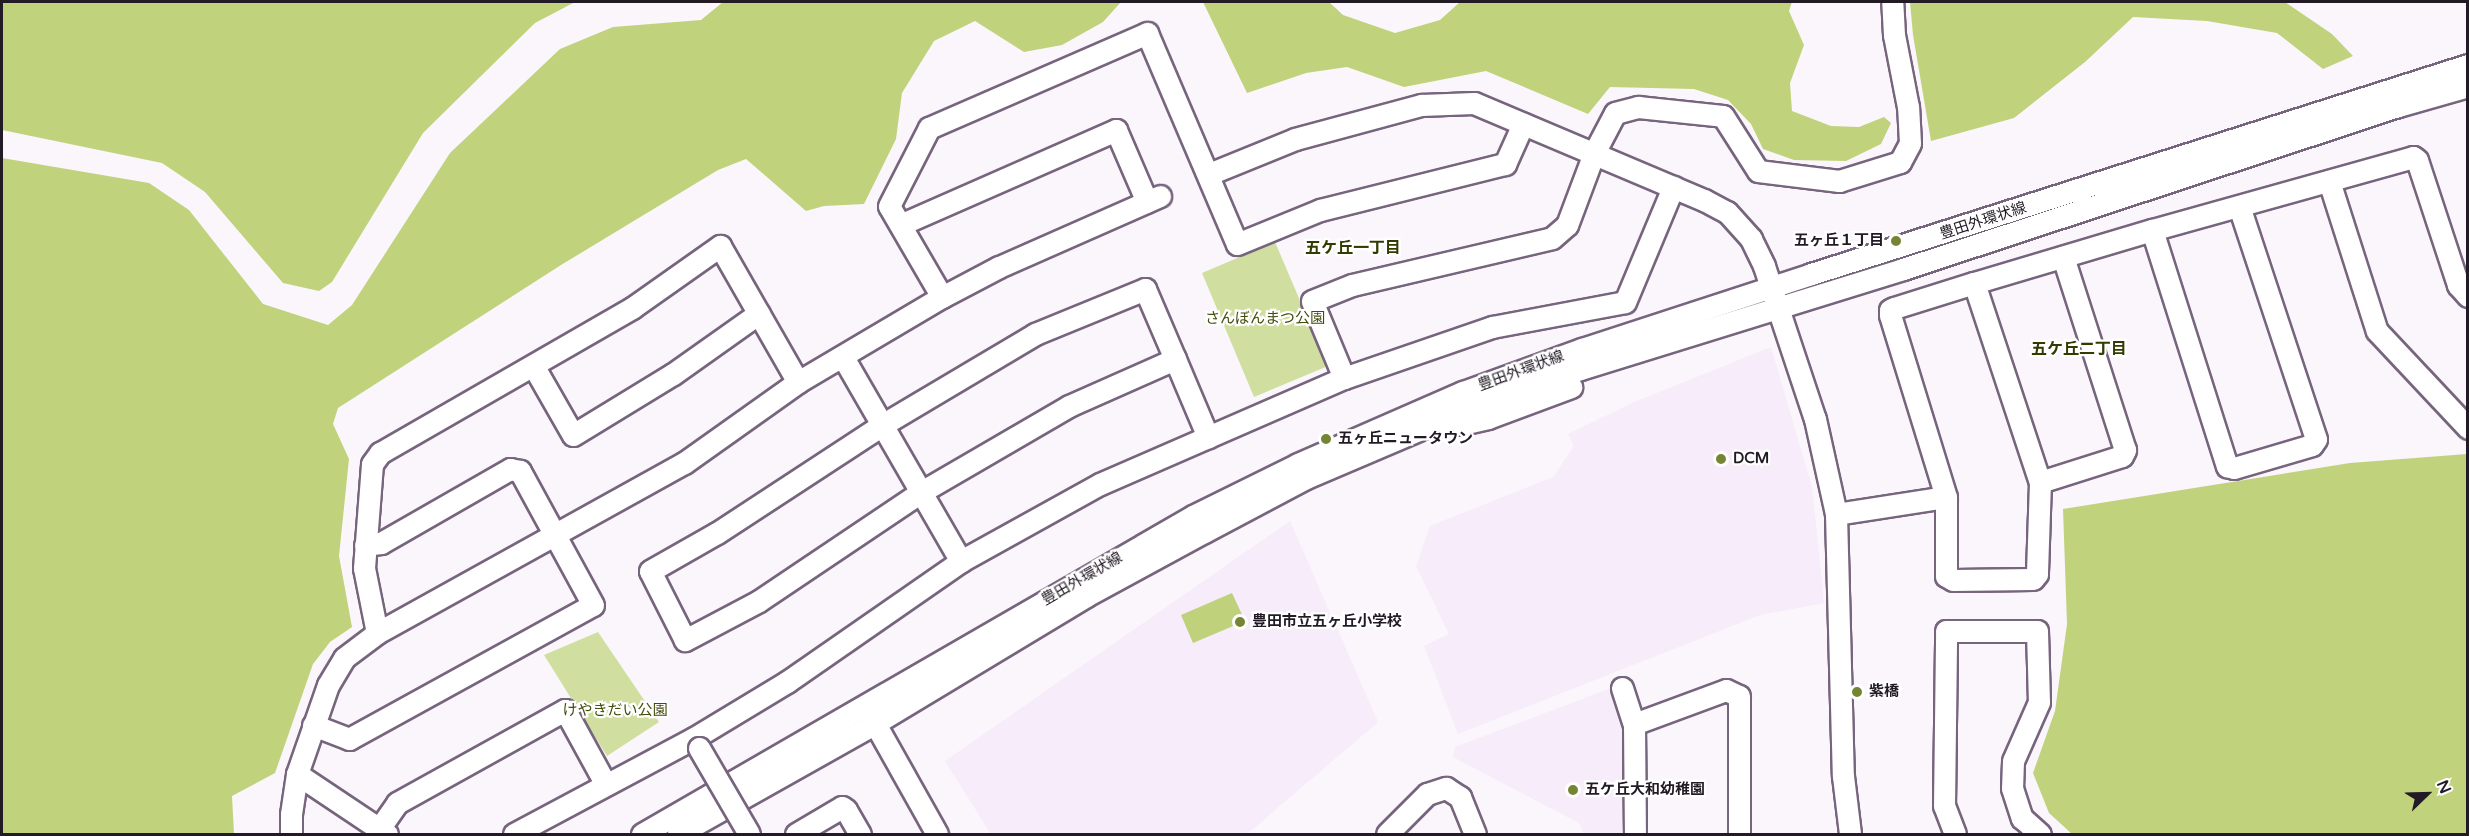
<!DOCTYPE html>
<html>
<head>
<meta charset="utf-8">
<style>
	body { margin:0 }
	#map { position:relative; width:2469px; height:836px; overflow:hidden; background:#faf6fc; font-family:"Varela Round","Noto Sans JP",sans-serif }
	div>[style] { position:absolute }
	.built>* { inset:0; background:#f7ecfa }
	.green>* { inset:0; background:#d0dfa0 }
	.forest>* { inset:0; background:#c0d27c }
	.water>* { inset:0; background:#bfd17a }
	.roads { filter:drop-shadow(2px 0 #77647d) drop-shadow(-2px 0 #77647d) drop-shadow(0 2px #77647d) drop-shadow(0 -2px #77647d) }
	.minor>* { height:21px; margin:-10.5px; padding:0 10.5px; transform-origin:10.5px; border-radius:10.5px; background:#fff }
	.bridges { filter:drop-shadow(2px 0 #77647d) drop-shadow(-2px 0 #77647d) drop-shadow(0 2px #77647d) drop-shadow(0 -2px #77647d) }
	.minor-bridge>* { height:21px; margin:-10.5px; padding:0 10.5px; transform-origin:10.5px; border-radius:10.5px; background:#fff }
	.dots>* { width:16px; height:16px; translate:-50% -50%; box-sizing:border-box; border:3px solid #fff; border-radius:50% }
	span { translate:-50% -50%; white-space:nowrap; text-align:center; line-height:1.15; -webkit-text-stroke:4.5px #fff; paint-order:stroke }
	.street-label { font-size:15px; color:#221b25 }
	.poi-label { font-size:15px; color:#221b25; font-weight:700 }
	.right { translate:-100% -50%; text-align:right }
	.left { translate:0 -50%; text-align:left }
	.park-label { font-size:15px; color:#434d0c }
	.neighbourhood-label { font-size:16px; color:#323b00; font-weight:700 }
	.frame { position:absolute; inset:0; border:3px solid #221b25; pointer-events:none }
	.north { position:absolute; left:2397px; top:764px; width:60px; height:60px; -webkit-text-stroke:4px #fff; paint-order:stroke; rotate:67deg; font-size:16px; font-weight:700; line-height:24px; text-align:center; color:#221b25 }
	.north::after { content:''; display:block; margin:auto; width:21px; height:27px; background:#221b25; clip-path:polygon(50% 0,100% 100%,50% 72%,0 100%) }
</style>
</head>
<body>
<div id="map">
	<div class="built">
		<div style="clip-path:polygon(1771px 347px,1812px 487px,1824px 603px,1760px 615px,1458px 734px,1424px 646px,1449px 634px,1416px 566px,1430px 526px,1553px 477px,1574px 446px,1568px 434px,1632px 403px)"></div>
		<div style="clip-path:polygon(1290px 521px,1378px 722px,1247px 834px,991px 834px,945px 761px)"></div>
		<div style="clip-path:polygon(1611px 688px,1628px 731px,1630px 834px,1584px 834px,1579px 823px,1453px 757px,1455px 747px)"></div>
	</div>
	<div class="green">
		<div style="clip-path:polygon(1275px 242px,1328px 366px,1254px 397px,1202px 273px)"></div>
		<div style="clip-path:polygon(598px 632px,659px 722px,607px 756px,544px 655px)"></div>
	</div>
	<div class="forest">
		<div style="clip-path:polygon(2px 2px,575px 2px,535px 23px,423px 133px,332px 282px,319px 291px,283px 283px,205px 192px,162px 163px,2px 130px)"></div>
		<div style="clip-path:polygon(723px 2px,1121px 2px,1103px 22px,1062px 45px,1024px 52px,975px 21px,934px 41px,902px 93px,896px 139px,864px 204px,824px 206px,806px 211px,746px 159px,718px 170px,561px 265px,338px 408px,333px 424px,349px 459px,339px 556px,352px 627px,330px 642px,313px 664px,275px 773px,232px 796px,234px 834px,2px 834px,2px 158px,149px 183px,189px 210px,263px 304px,328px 325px,352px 305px,450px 153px,560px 49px,613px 27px,701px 20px)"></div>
		<div style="clip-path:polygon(1203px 2px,1329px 2px,1343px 15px,1395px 33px,1440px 20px,1460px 2px,1792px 2px,1789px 11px,1804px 45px,1790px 83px,1792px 111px,1831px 126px,1859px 127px,1884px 117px,1891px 123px,1881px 144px,1846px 161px,1794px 160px,1763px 149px,1751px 124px,1728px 100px,1694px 89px,1610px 87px,1588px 114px,1486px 71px,1404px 87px,1347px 67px,1306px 73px,1247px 93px)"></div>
		<div style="clip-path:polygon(1910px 2px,2285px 2px,2332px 34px,2353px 56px,2323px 69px,2277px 33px,2207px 21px,2133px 17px,2085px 62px,2014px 118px,1931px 141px,1913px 35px)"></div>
		<div style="clip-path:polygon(2467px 454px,2467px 834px,2072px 834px,2049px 813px,2033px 773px,2055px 711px,2067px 624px,2063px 509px,2350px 463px)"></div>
	</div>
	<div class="water">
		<div style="clip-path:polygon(1232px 593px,1245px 621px,1193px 643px,1181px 615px)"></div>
	</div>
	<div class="roads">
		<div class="minor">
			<div style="left:1209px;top:174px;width:93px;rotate:-22.1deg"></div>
			<div style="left:1295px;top:139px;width:131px;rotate:-15.1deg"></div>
			<div style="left:1421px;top:105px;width:53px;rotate:-2.2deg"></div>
			<div style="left:1474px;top:103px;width:250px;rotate:22.9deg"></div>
			<div style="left:1704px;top:200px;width:26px;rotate:28deg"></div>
			<div style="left:1727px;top:212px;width:36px;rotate:48deg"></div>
			<div style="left:1751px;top:239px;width:30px;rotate:64deg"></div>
			<div style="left:1764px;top:266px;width:161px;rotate:71.6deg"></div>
			<div style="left:1815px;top:419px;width:97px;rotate:77.5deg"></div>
			<div style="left:1836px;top:514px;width:262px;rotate:88.5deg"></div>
			<div style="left:1843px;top:776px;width:58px;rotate:83.1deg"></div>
			<div style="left:2329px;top:181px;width:157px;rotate:72.3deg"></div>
			<div style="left:2377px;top:331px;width:133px;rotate:46.8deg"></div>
			<div style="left:902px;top:224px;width:234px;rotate:-23.7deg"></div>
			<div style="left:1116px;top:130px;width:78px;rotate:66.7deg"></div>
			<div style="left:2152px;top:230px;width:248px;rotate:72.4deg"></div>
			<div style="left:2227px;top:466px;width:7px;rotate:16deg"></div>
			<div style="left:2234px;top:468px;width:81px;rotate:-16.4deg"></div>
			<div style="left:2312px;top:445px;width:7px;rotate:-56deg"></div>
			<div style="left:2316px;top:439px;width:245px;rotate:-108.3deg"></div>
			<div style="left:1974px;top:283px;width:210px;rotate:71.7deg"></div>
			<div style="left:2040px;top:482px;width:92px;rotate:91.9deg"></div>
			<div style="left:2037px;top:574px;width:6px;rotate:129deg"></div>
			<div style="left:2033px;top:579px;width:80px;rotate:179.3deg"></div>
			<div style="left:1953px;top:580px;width:8px;rotate:-150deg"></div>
			<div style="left:1946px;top:576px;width:79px;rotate:-90deg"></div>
			<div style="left:1946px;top:497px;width:190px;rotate:-107.1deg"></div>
			<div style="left:1890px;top:315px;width:5px;rotate:-90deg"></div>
			<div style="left:1890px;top:310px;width:4px;rotate:-27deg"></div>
			<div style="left:1894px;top:308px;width:84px;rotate:-17.4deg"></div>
			<div style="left:1974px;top:283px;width:186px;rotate:-16.6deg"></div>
			<div style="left:2152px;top:230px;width:271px;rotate:-15.6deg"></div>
			<div style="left:2413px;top:157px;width:5px;rotate:37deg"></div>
			<div style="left:2417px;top:160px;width:132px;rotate:71.8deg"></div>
			<div style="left:2458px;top:285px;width:15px;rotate:48deg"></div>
			<div style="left:942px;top:297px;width:105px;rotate:-120.2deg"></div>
			<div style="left:889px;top:206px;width:88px;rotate:-62.9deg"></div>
			<div style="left:929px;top:128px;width:238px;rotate:-23.5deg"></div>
			<div style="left:1147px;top:33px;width:229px;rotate:66.9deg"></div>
			<div style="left:1237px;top:244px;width:90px;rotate:-22.3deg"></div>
			<div style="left:1320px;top:210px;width:191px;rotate:-14deg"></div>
			<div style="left:1505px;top:164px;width:44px;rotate:-65.8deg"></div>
			<div style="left:843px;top:357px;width:236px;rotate:60deg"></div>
			<div style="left:1175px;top:359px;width:116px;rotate:156.1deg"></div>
			<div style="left:1069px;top:406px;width:171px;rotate:149.8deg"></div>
			<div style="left:921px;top:492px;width:195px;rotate:146.1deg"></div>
			<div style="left:759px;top:601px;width:84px;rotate:152.2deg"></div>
			<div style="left:685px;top:640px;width:77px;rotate:-116.9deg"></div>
			<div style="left:650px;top:571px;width:77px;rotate:-29.6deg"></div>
			<div style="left:717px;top:533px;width:197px;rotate:-33.2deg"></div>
			<div style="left:882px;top:425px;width:178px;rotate:-30.7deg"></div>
			<div style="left:1035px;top:334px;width:119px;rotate:-22.2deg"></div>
			<div style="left:1145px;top:289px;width:76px;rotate:66.8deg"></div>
			<div style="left:1175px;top:359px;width:85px;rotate:67.1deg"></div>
			<div style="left:534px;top:367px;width:78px;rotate:60.2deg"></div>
			<div style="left:573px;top:435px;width:117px;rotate:-31.4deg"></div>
			<div style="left:673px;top:374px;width:105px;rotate:-35.3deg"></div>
			<div style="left:1344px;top:378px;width:83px;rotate:-112.6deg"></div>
			<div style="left:1312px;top:301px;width:43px;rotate:-21.8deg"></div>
			<div style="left:1352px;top:285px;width:205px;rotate:-13.2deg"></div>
			<div style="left:1552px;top:238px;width:20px;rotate:-41deg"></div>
			<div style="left:1567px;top:225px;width:77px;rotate:-69.4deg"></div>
			<div style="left:1594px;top:153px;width:45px;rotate:-62.3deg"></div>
			<div style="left:1615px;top:113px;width:24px;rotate:-15deg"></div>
			<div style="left:1638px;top:107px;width:85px;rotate:6deg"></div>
			<div style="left:1723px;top:116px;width:65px;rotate:57.5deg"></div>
			<div style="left:1758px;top:171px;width:82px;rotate:7deg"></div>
			<div style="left:1839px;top:181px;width:64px;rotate:-17.3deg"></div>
			<div style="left:1900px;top:162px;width:21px;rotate:-62deg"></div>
			<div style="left:1910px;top:143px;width:36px;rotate:-93deg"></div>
			<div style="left:1908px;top:107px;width:73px;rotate:-101deg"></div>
			<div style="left:1894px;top:35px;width:33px;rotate:-93deg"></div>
			<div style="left:1450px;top:423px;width:12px;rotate:5deg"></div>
			<div style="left:1462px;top:424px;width:27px;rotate:-13deg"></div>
			<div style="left:1488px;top:418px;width:89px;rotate:-20.5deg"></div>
			<div style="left:2040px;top:482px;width:86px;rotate:-17.6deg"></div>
			<div style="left:2122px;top:456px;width:7px;rotate:-63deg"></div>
			<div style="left:2125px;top:450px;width:203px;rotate:-107.8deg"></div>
			<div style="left:1836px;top:514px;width:111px;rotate:-8.8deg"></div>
			<div style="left:377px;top:633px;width:66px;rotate:-101.3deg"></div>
			<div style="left:364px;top:568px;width:104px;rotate:-85.6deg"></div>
			<div style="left:372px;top:464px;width:14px;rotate:-54deg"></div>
			<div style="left:380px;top:453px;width:291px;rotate:-29.9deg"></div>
			<div style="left:632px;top:308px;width:108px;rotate:-35.2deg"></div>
			<div style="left:720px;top:246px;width:157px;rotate:60.2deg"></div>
			<div style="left:1622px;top:688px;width:38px;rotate:72deg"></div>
			<div style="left:1634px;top:724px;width:110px;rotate:89.5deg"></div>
			<div style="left:868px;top:711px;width:141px;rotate:60.7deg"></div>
			<div style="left:1634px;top:724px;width:98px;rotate:-20.3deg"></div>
			<div style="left:1726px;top:690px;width:14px;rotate:25deg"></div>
			<div style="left:1739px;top:696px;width:138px;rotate:90deg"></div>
			<div style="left:313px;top:725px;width:39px;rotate:21deg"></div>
			<div style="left:349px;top:739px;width:278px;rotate:-28.8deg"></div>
			<div style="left:593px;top:605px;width:153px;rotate:-118.6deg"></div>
			<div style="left:520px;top:471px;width:10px;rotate:-169deg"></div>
			<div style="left:510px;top:469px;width:149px;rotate:150.2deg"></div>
			<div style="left:381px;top:543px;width:16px;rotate:173deg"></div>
			<div style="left:297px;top:774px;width:108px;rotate:33.7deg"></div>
			<div style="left:379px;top:829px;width:32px;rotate:-55deg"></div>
			<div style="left:397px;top:803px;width:192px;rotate:-29deg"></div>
			<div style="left:565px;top:710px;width:85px;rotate:61.3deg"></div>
			<div style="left:291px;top:834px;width:20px;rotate:-90deg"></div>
			<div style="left:291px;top:814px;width:40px;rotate:-81.5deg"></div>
			<div style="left:297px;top:774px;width:94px;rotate:-70.8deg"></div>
			<div style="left:328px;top:685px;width:31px;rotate:-59deg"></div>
			<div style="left:344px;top:658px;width:41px;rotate:-37.1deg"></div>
			<div style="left:377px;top:633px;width:351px;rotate:-29deg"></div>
			<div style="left:684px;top:463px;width:140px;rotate:-35.4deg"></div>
			<div style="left:798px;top:382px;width:167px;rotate:-30.6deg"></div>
			<div style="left:942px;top:297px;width:64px;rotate:-27.8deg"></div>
			<div style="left:999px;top:267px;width:176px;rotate:-23.8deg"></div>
			<div style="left:514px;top:834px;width:204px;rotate:-28.1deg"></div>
			<div style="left:694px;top:738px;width:109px;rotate:-31.1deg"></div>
			<div style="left:787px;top:682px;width:212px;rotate:-34.8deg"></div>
			<div style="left:961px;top:561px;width:159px;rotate:-29deg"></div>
			<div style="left:1100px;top:484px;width:266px;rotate:-23.5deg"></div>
			<div style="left:1344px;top:378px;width:157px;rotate:-19deg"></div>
			<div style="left:1492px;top:327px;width:135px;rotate:-10.6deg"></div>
			<div style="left:1625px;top:302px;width:125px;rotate:-67.3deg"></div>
			<div style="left:642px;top:834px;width:636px;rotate:-29.99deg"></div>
			<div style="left:1193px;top:516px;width:117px;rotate:-26.3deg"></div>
			<div style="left:1298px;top:464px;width:180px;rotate:-23.6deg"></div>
			<div style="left:1463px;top:392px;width:127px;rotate:-19.9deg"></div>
			<div style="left:1582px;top:349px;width:241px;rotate:-18.1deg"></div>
			<div style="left:1811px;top:274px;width:689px;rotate:-17.65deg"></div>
			<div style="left:678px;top:834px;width:225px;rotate:-29.3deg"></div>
			<div style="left:874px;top:724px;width:248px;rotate:-31.1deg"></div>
			<div style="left:1086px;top:596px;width:134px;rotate:-28.5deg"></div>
			<div style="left:1204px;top:532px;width:115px;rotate:-27.9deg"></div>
			<div style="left:1306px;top:478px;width:178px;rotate:-23.1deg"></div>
			<div style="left:1470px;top:408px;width:117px;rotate:-19.5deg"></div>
			<div style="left:1580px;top:369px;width:338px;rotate:-17.2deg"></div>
			<div style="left:1903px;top:269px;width:521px;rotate:-18.23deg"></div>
			<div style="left:2398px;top:106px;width:73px;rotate:-15.9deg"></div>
			<div style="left:796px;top:834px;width:53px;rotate:-30.4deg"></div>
			<div style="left:842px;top:807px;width:5px;rotate:37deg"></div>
			<div style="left:846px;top:810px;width:28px;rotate:60deg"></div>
			<div style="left:1387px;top:834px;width:57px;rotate:-45deg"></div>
			<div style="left:1427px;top:794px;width:20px;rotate:-18deg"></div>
			<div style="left:1446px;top:788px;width:17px;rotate:33deg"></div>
			<div style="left:1460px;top:797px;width:40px;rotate:68deg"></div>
			<div style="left:1955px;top:834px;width:30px;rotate:-111deg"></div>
			<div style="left:1944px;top:806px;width:175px;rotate:-89.3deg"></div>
			<div style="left:1946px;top:631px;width:91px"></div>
			<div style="left:2037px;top:631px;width:71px;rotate:88.4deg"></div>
			<div style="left:2039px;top:702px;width:64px;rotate:113.8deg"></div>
			<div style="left:2013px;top:761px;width:27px;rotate:92deg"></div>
			<div style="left:2012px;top:788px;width:32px;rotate:72deg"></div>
			<div style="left:2022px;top:818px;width:24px;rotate:42deg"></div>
		</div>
	</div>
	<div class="bridges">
		<div class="minor-bridge">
			<div style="left:699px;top:748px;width:99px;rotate:59.8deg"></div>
		</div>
	</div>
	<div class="dots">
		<div style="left:1896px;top:241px;background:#768534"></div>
		<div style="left:1326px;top:439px;background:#768534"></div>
		<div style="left:1721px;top:459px;background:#768534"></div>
		<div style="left:1240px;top:622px;background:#768534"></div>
		<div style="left:1857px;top:692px;background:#768534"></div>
		<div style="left:1573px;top:790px;background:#768534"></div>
	</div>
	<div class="street-label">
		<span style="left:1983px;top:221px;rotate:-18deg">豊田外環状線</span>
		<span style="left:1521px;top:371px;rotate:-20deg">豊田外環状線</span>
		<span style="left:1082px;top:579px;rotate:-30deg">豊田外環状線</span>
	</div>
	<div class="poi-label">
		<span class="right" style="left:1884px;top:241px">五ヶ丘１丁目</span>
		<span class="left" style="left:1338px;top:439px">五ヶ丘ニュータウン</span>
		<span class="left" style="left:1733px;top:459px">DCM</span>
		<span class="left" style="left:1252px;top:622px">豊田市立五ヶ丘小学校</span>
		<span class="left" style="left:1869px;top:692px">紫橋</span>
		<span class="left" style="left:1585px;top:790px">五ケ丘大和幼稚園</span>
	</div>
	<div class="park-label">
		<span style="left:1265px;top:319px">さんぼんまつ公園</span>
		<span style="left:615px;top:711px">けやきだい公園</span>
	</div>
	<div class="neighbourhood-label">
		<span style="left:1353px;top:248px">五ケ丘一丁目</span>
		<span style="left:2079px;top:349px">五ケ丘二丁目</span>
	</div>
	<div class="frame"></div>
	<div class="north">N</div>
</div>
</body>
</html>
